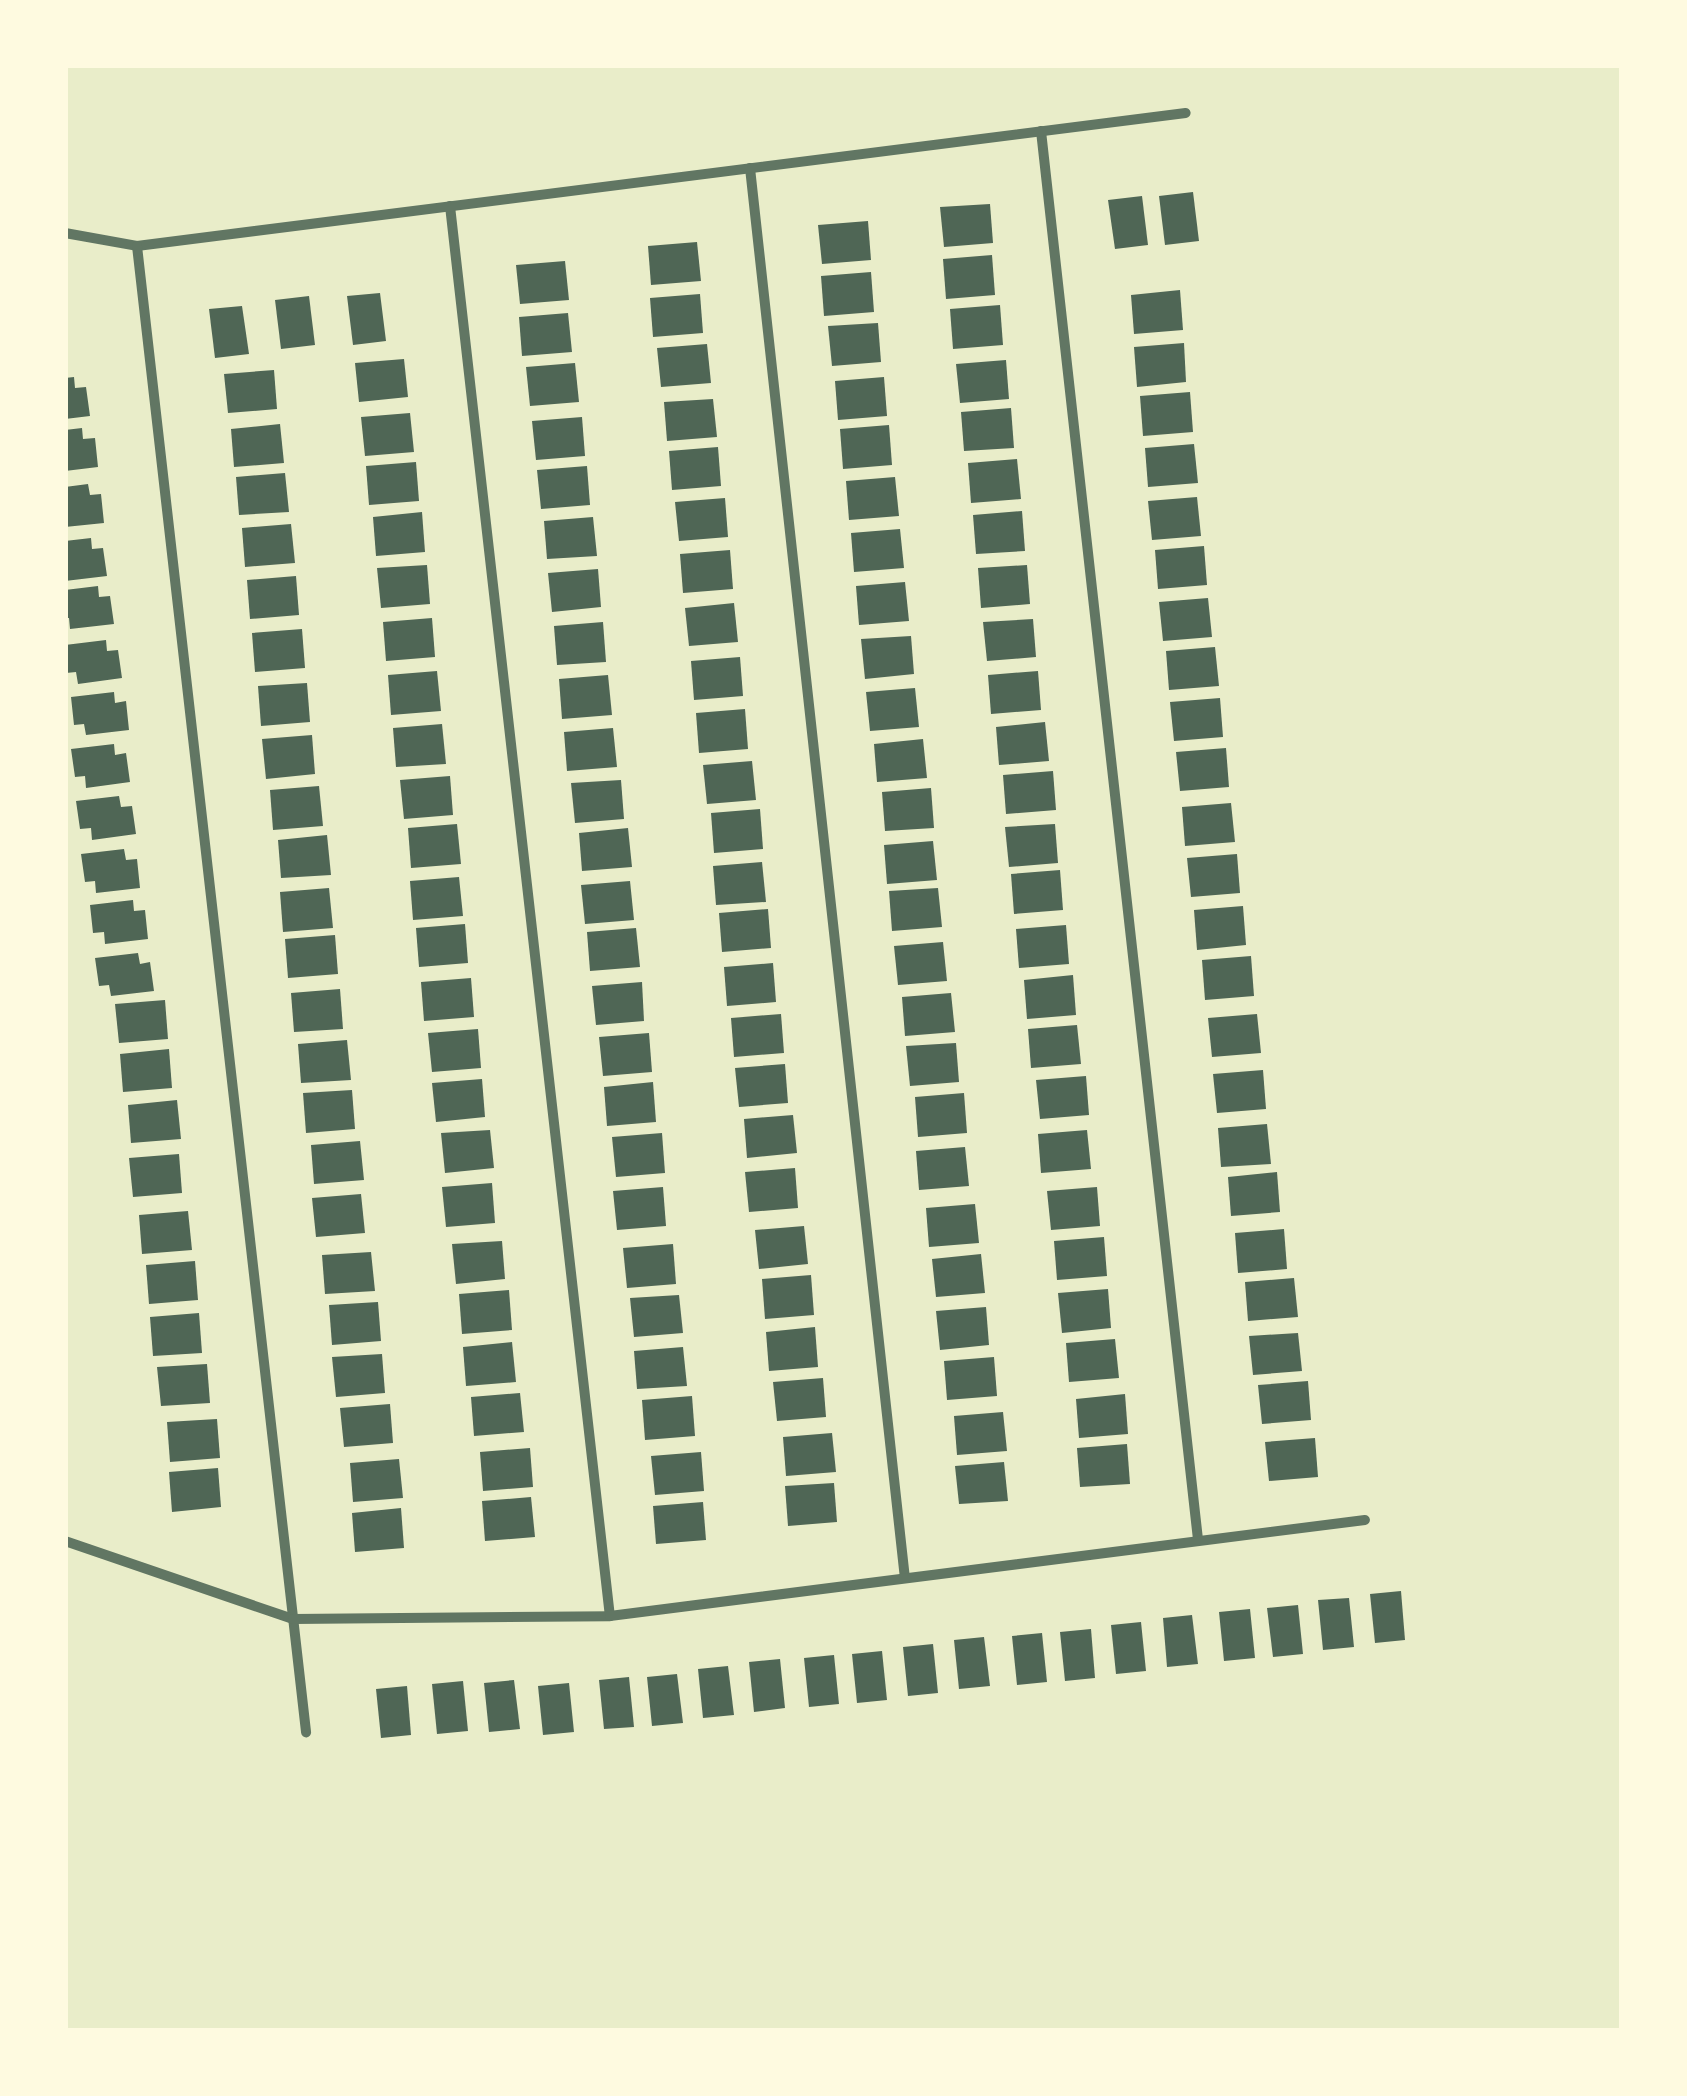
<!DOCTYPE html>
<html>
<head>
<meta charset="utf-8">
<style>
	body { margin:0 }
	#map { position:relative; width:1687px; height:2096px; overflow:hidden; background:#e9edc9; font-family:"PT Sans",sans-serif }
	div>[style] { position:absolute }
	.building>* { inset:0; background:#4f6655 }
	.minor>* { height:10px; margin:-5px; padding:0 5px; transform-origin:5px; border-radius:5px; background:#617663 }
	span { translate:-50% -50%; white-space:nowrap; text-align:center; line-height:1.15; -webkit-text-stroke:9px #fefae0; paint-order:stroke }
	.frame { position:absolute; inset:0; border:68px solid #fefae0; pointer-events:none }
</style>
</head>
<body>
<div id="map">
	<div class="building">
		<div style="clip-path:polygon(1193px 192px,1199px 241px,1165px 245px,1159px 196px)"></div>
		<div style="clip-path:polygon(1142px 196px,1148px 245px,1115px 249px,1108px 200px)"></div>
		<div style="clip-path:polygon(990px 204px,993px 243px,944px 247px,940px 207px)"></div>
		<div style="clip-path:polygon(868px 221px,871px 260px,822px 264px,818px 225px)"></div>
		<div style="clip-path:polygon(697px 242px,701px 281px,651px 285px,648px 246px)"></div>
		<div style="clip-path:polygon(992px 255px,995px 295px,946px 299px,943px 259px)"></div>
		<div style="clip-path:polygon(565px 261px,569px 300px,520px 304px,516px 265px)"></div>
		<div style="clip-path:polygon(871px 272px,874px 312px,824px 316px,821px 276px)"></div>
		<div style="clip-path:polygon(1180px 290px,1183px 330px,1134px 334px,1131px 295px)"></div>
		<div style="clip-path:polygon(380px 293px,386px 341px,353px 345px,347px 296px)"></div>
		<div style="clip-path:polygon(700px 294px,703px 333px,653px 337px,650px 298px)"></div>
		<div style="clip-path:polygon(309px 296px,315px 345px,281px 349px,275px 300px)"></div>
		<div style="clip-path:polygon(1000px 305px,1003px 345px,953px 349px,950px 309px)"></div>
		<div style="clip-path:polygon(242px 306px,249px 354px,215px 358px,209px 309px)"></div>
		<div style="clip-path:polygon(568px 313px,572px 352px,522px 356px,519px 317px)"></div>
		<div style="clip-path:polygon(878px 323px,881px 362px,832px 366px,828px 326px)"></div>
		<div style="clip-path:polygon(1184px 343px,1186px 382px,1137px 387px,1134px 347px)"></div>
		<div style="clip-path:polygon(707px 344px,711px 383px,661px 387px,657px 348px)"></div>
		<div style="clip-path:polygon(404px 359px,408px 397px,359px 402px,355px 363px)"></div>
		<div style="clip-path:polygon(1006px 360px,1009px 399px,960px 403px,956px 364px)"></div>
		<div style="clip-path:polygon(575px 363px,579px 402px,530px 406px,526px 367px)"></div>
		<div style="clip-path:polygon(274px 370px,277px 409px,228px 413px,224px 374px)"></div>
		<div style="clip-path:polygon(74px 377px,75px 388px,86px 387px,90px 416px,65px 419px,65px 378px)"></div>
		<div style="clip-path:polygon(884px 377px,887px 416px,838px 420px,835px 381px)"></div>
		<div style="clip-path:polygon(1190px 392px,1193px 432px,1143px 436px,1140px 396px)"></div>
		<div style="clip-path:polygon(713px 399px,717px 437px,667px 441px,664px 402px)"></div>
		<div style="clip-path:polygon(1011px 408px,1014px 448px,964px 451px,961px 412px)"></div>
		<div style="clip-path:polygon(410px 413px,414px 452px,365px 456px,361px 417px)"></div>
		<div style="clip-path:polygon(582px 417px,585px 456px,536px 460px,532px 421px)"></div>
		<div style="clip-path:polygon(280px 424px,284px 463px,234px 467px,231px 429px)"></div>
		<div style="clip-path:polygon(889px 425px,892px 465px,843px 469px,840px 429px)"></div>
		<div style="clip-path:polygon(82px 428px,83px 439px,95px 438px,98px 467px,65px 471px,65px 430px)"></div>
		<div style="clip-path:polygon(1194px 444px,1198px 483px,1148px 487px,1145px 448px)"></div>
		<div style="clip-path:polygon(718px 447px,721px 486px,672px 490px,669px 451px)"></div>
		<div style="clip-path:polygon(1017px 459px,1021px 499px,971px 503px,968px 463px)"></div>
		<div style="clip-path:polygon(416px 462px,419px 501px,369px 505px,366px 466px)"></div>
		<div style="clip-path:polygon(587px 466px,590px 505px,541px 509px,537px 470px)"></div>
		<div style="clip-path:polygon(285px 473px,289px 512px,239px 515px,236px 477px)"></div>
		<div style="clip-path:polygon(895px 477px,899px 516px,849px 520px,846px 481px)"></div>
		<div style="clip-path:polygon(88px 484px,90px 495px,101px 494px,104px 523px,65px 527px,65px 487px)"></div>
		<div style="clip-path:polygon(1197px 497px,1201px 536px,1152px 540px,1148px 501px)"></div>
		<div style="clip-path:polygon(725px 498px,728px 537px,679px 541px,675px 502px)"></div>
		<div style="clip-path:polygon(1022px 511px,1025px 551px,976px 554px,973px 515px)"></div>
		<div style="clip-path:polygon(422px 512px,425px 552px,376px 556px,373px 517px)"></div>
		<div style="clip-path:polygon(593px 517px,597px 556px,547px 559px,544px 521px)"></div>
		<div style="clip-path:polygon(291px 524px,295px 563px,245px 567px,242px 528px)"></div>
		<div style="clip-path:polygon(900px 529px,904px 568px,854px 572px,851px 533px)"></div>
		<div style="clip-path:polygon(91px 538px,92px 549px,103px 548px,107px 576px,65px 581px,65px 541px)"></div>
		<div style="clip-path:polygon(1204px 546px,1207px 585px,1158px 589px,1155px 550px)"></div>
		<div style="clip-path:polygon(730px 550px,733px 589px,683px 593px,680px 554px)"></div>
		<div style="clip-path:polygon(427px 565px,430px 604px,381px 608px,377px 568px)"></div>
		<div style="clip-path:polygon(1027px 565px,1030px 604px,981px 608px,978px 568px)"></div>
		<div style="clip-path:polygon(598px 569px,601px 607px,552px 612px,548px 573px)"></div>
		<div style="clip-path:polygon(296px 576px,299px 615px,250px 619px,247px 580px)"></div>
		<div style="clip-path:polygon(905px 582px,909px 621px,859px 625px,856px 586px)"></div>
		<div style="clip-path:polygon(98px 586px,99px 597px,110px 596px,114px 624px,70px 629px,69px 618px,65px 618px,65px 590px)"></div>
		<div style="clip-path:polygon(1208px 598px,1212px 637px,1163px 641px,1159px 602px)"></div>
		<div style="clip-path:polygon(734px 603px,738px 642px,689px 646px,685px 608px)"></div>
		<div style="clip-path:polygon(432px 618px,435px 657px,386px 661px,383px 622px)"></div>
		<div style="clip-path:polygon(1033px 619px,1036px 657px,987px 661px,983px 622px)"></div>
		<div style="clip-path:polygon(603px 622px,606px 662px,557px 665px,554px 626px)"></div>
		<div style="clip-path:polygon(302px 629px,305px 668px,255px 672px,252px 633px)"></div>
		<div style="clip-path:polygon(911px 636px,914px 674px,865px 679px,861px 639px)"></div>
		<div style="clip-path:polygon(106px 640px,107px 651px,118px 650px,122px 678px,78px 684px,76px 672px,66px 673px,65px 645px)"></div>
		<div style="clip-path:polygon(1215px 647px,1219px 686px,1169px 690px,1166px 651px)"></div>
		<div style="clip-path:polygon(740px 657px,743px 696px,694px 700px,691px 661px)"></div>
		<div style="clip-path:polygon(437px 671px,441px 711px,391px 715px,388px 675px)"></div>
		<div style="clip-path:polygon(1038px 671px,1041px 710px,991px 714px,988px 675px)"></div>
		<div style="clip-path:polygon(608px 675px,612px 715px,562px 719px,559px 679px)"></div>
		<div style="clip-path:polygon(307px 683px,310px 722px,261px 726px,258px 686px)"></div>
		<div style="clip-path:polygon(915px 688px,919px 727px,870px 731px,866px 692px)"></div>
		<div style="clip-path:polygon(114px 692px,115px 703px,126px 701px,129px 730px,86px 735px,84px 724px,74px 725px,71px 697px)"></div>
		<div style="clip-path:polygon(1220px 698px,1223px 737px,1174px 741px,1170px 702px)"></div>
		<div style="clip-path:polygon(745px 709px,748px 749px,699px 753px,696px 713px)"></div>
		<div style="clip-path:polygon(1045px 722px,1049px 761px,999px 765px,996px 727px)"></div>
		<div style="clip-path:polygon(442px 724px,446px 764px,396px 767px,393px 728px)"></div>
		<div style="clip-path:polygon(613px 728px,617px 767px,567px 771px,564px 732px)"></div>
		<div style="clip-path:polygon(312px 735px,315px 774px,266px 779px,262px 739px)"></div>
		<div style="clip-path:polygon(923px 739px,927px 778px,877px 782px,874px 744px)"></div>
		<div style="clip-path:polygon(114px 744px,115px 755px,126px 753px,130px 782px,86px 788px,85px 776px,75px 777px,71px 749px)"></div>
		<div style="clip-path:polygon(1226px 748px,1229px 787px,1180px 791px,1176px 752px)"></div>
		<div style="clip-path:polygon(752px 761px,756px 800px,707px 804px,703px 765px)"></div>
		<div style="clip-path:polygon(1053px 771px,1056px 810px,1006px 814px,1003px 775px)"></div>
		<div style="clip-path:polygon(450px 776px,453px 815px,404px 819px,400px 780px)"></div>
		<div style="clip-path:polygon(621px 780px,624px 819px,575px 823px,571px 783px)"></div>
		<div style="clip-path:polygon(319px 786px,323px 826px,273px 830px,270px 790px)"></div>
		<div style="clip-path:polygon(931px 788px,934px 828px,885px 831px,882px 792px)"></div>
		<div style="clip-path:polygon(119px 796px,121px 807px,132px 806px,136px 834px,92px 840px,91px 828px,80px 829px,76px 801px)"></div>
		<div style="clip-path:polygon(1231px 803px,1235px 842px,1185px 846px,1182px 807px)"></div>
		<div style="clip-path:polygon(760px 809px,763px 849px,714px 853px,711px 813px)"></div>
		<div style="clip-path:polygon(457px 824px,461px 864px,411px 868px,408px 828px)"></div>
		<div style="clip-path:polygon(1055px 824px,1058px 863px,1009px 867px,1005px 827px)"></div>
		<div style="clip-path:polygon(628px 828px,632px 867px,582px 871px,579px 833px)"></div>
		<div style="clip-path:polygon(327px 835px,331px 875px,281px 878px,278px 840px)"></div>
		<div style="clip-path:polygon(933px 841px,937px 880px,887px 884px,884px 845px)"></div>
		<div style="clip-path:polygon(124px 849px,126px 860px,137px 859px,140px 888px,96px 893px,95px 881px,85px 882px,81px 854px)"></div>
		<div style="clip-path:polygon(1237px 854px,1240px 893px,1191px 897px,1187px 858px)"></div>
		<div style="clip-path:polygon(762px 862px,766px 902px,716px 905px,713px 866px)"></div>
		<div style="clip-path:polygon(1060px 870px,1063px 910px,1014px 914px,1011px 874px)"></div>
		<div style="clip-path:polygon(459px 877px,463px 916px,413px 920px,410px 881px)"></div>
		<div style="clip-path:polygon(630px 881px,634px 920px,585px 924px,581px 885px)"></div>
		<div style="clip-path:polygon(329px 888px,333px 928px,283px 932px,280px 892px)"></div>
		<div style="clip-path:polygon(938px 888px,942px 927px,892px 931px,889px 891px)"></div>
		<div style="clip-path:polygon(133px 900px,134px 911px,145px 910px,148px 939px,105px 944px,104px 932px,93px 933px,90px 905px)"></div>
		<div style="clip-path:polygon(1243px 906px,1246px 945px,1197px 950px,1194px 910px)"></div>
		<div style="clip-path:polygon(768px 909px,771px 948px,722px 952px,719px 913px)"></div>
		<div style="clip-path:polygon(465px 924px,468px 963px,419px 967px,416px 928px)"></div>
		<div style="clip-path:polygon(1066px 925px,1069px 964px,1019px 968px,1016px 929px)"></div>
		<div style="clip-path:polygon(636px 928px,640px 967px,590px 971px,587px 932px)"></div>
		<div style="clip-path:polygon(335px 935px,338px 974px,288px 978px,285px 939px)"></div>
		<div style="clip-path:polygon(943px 942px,947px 981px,898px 985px,894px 946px)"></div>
		<div style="clip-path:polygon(138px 953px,140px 964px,150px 962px,154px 991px,111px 996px,109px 985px,99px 986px,95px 958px)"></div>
		<div style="clip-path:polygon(1251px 956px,1254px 996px,1205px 1000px,1202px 960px)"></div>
		<div style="clip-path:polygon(773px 963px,776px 1002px,727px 1006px,724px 967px)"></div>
		<div style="clip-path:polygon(1073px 975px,1076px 1015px,1027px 1019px,1024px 980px)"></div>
		<div style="clip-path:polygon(471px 978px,474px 1017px,424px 1021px,421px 982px)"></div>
		<div style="clip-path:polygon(642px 982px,644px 1021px,596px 1025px,592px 986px)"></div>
		<div style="clip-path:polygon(340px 989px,343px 1029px,294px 1032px,291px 993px)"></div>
		<div style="clip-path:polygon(951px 993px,955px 1032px,905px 1036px,902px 997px)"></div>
		<div style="clip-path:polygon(165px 1000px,168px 1039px,119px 1043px,115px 1004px)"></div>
		<div style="clip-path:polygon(781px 1014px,784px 1053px,734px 1057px,731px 1018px)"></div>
		<div style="clip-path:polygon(1257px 1014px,1261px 1053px,1212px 1057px,1208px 1018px)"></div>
		<div style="clip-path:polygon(1077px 1025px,1081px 1064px,1031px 1068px,1028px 1029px)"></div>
		<div style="clip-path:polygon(478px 1029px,481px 1068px,432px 1072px,428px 1033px)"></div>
		<div style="clip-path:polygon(649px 1033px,652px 1072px,603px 1076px,599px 1037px)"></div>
		<div style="clip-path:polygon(347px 1040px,351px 1080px,301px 1083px,298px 1044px)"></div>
		<div style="clip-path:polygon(956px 1043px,959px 1082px,910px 1086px,906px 1046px)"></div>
		<div style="clip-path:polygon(169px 1049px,172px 1088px,123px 1092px,120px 1054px)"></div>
		<div style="clip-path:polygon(785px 1064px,788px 1103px,739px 1107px,735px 1068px)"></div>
		<div style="clip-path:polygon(1263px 1070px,1266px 1109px,1217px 1113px,1213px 1074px)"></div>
		<div style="clip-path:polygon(1086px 1076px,1089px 1115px,1040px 1119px,1036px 1080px)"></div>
		<div style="clip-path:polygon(482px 1079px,485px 1117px,436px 1122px,432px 1083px)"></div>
		<div style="clip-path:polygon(653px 1082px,656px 1122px,607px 1126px,604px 1087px)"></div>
		<div style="clip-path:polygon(352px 1090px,355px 1129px,306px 1133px,303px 1093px)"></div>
		<div style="clip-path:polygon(964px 1093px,967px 1133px,918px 1137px,915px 1097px)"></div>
		<div style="clip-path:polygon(177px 1100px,181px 1139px,131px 1143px,128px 1105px)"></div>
		<div style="clip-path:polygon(793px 1115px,797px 1153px,747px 1158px,744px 1119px)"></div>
		<div style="clip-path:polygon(1267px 1124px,1271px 1164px,1221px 1167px,1218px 1128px)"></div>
		<div style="clip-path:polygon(490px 1130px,494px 1168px,445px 1173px,441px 1133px)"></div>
		<div style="clip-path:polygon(1087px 1130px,1091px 1169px,1041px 1173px,1038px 1134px)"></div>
		<div style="clip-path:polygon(662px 1133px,665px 1173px,616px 1177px,612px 1137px)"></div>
		<div style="clip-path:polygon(360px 1141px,364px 1180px,314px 1184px,311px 1145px)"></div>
		<div style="clip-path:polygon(965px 1147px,969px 1186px,919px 1190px,916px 1151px)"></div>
		<div style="clip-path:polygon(179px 1154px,182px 1193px,133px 1197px,129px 1158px)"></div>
		<div style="clip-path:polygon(795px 1168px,798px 1208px,749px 1212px,745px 1172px)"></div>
		<div style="clip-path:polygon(1277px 1172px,1280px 1212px,1231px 1216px,1228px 1177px)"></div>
		<div style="clip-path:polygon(492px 1183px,495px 1223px,446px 1227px,442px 1187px)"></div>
		<div style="clip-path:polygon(663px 1187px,666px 1226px,617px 1230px,613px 1191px)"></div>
		<div style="clip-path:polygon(1097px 1187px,1100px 1226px,1051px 1230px,1047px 1191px)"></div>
		<div style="clip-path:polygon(361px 1194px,365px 1233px,316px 1237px,312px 1198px)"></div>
		<div style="clip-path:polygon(975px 1204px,979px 1243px,929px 1247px,926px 1208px)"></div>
		<div style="clip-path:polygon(188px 1211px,192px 1250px,142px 1254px,139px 1215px)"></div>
		<div style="clip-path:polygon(804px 1226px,808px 1264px,759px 1269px,755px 1230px)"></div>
		<div style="clip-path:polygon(1284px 1229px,1287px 1269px,1238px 1273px,1235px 1233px)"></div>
		<div style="clip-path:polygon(1104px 1237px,1107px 1276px,1057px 1280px,1054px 1241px)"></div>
		<div style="clip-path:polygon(502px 1241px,505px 1279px,456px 1284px,452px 1244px)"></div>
		<div style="clip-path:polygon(673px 1244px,676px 1284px,627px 1288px,623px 1248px)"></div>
		<div style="clip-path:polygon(371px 1252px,375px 1291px,325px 1294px,322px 1255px)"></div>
		<div style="clip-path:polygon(981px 1254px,985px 1293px,936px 1297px,932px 1259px)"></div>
		<div style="clip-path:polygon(195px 1261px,198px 1300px,149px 1304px,146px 1265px)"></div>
		<div style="clip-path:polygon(811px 1275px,814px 1315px,765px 1319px,762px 1279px)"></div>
		<div style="clip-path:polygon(1294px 1278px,1298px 1317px,1248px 1321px,1245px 1282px)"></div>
		<div style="clip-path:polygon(1108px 1289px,1111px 1328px,1062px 1333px,1058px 1293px)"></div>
		<div style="clip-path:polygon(509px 1290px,512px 1330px,462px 1334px,459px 1294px)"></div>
		<div style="clip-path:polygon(679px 1295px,683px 1333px,634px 1337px,630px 1298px)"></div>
		<div style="clip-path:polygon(378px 1302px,381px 1341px,332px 1345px,329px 1305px)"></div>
		<div style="clip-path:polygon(986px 1307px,989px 1345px,940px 1350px,936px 1311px)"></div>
		<div style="clip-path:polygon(199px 1313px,202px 1353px,153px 1356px,150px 1317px)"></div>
		<div style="clip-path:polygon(815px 1327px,818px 1367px,769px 1371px,766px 1332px)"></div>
		<div style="clip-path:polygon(1298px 1333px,1302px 1371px,1253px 1375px,1249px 1336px)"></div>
		<div style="clip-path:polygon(1115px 1339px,1119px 1378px,1069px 1382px,1066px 1343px)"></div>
		<div style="clip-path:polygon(512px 1342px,516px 1382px,466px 1386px,463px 1347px)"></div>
		<div style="clip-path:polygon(683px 1347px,687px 1386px,637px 1389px,634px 1351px)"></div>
		<div style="clip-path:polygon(382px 1354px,385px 1393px,336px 1397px,332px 1357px)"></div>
		<div style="clip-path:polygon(994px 1357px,997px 1396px,947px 1400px,944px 1361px)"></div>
		<div style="clip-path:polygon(207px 1364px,210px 1403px,161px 1406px,157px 1367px)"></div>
		<div style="clip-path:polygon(823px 1378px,826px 1417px,777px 1421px,773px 1382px)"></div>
		<div style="clip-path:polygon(1308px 1381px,1311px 1420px,1262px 1424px,1258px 1385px)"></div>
		<div style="clip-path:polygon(520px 1393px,524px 1432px,474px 1436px,471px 1397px)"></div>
		<div style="clip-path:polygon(1125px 1394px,1128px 1434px,1079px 1438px,1076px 1399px)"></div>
		<div style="clip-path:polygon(692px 1396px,695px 1436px,645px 1440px,642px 1400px)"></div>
		<div style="clip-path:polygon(390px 1404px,393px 1443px,344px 1447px,340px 1408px)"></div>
		<div style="clip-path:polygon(1003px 1412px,1007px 1451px,957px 1455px,954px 1416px)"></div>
		<div style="clip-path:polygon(217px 1419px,220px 1458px,170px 1462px,167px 1422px)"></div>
		<div style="clip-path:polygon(832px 1433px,836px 1472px,786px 1476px,783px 1437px)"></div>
		<div style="clip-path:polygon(1315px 1438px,1318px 1477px,1269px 1481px,1265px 1442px)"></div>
		<div style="clip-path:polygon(1127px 1444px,1130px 1484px,1080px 1487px,1077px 1448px)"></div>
		<div style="clip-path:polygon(530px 1448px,533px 1487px,483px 1491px,480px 1452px)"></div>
		<div style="clip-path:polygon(701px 1452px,704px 1491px,655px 1495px,651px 1456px)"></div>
		<div style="clip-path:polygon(399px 1459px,403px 1498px,353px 1502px,350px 1463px)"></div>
		<div style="clip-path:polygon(1004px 1462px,1008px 1501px,959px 1504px,955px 1466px)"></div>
		<div style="clip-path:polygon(218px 1468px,221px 1507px,172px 1512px,169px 1472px)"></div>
		<div style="clip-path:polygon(834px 1483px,837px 1522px,788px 1526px,785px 1486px)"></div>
		<div style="clip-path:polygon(531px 1497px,535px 1537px,485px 1541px,482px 1501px)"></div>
		<div style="clip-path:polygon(703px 1502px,706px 1540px,656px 1544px,653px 1506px)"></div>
		<div style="clip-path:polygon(401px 1508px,404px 1548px,355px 1552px,352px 1513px)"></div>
		<div style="clip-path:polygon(1401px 1591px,1405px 1640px,1375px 1643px,1370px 1594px)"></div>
		<div style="clip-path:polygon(1349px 1598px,1354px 1647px,1323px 1650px,1318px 1600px)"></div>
		<div style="clip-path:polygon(1298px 1605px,1303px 1654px,1273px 1657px,1267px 1608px)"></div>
		<div style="clip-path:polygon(1250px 1609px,1255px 1658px,1224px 1661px,1219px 1612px)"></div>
		<div style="clip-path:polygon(1192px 1615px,1198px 1664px,1167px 1667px,1163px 1618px)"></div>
		<div style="clip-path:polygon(1141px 1622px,1146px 1671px,1116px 1674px,1111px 1625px)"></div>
		<div style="clip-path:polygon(1091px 1629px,1095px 1678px,1065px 1681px,1060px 1632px)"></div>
		<div style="clip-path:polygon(1042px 1633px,1047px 1682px,1017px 1685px,1012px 1636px)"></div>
		<div style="clip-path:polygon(984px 1637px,990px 1686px,959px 1689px,954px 1640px)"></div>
		<div style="clip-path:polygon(933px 1644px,938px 1693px,908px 1696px,903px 1647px)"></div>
		<div style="clip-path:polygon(882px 1651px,887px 1700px,857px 1703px,852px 1654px)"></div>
		<div style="clip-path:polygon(834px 1655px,839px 1704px,809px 1707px,804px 1658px)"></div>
		<div style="clip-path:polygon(780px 1659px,785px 1708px,754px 1712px,749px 1662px)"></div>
		<div style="clip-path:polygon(728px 1666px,734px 1715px,703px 1718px,698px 1669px)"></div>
		<div style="clip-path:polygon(677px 1674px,683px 1723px,652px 1726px,647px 1677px)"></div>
		<div style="clip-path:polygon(629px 1677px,634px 1727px,604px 1729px,599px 1680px)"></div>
		<div style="clip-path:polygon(514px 1680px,520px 1729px,489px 1732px,484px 1683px)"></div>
		<div style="clip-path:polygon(463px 1681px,468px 1731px,437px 1734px,432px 1684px)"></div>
		<div style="clip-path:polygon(569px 1683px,574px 1732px,543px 1735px,538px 1686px)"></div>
		<div style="clip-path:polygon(407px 1686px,411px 1735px,381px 1738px,376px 1689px)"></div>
	</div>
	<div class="minor">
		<div style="left:1041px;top:131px;width:1417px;rotate:83.64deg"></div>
		<div style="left:750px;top:168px;width:1418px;rotate:83.73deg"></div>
		<div style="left:450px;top:206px;width:1419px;rotate:83.53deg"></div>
		<div style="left:65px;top:233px;width:73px;rotate:10.2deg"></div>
		<div style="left:137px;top:246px;width:1057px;rotate:-7.23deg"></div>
		<div style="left:137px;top:246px;width:1496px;rotate:83.51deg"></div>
		<div style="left:65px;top:1541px;width:241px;rotate:18.9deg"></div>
		<div style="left:293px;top:1619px;width:317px;rotate:-0.5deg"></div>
		<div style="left:610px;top:1616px;width:761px;rotate:-7.25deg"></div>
	</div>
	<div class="frame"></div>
</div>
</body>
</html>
